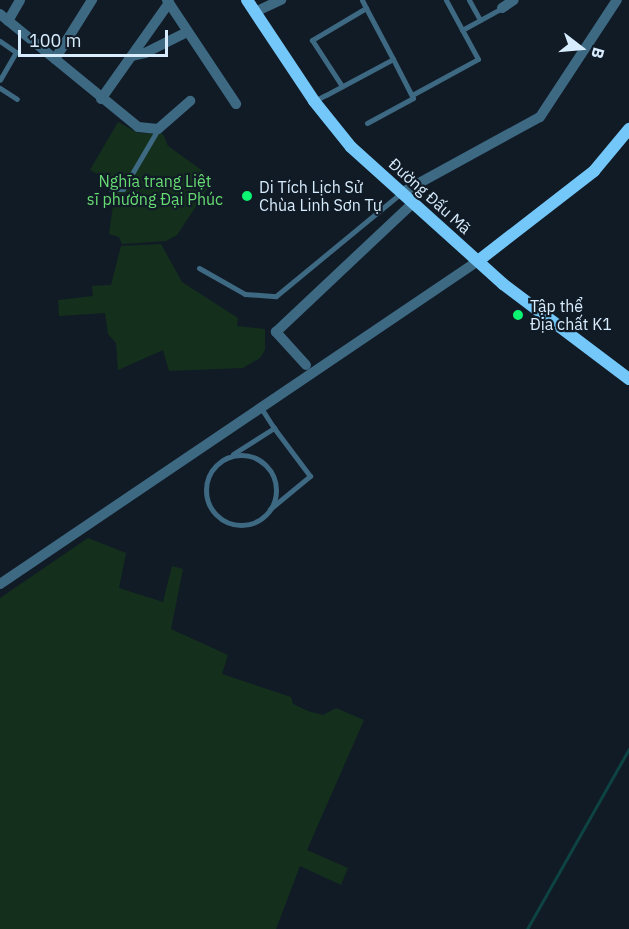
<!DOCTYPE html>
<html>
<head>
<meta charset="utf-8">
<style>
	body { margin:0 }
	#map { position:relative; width:629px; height:929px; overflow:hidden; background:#111b26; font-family:"IBM Plex Sans",sans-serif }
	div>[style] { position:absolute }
	.green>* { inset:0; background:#14301c }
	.stream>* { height:3px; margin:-1.5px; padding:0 1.5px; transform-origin:1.5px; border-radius:1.5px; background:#0d4342 }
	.lane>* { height:5px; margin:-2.5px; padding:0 2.5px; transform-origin:2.5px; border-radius:2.5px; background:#3e6983 }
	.lane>.ring { margin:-2.5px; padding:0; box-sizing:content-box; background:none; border:5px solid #3e6983; border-radius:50% }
	.street>* { height:10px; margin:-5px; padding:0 5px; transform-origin:5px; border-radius:5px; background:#3e6983 }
	.secondary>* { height:12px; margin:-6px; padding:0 6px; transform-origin:6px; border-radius:6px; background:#73c7f9 }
	.dots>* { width:16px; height:16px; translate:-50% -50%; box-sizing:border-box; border:3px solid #111b26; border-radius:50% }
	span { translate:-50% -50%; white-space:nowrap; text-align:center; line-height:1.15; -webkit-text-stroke:4.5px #111b26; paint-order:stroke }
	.park-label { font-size:16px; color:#66db71 }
	.poi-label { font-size:16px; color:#d7ecfd }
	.left { translate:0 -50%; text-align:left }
	.street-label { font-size:16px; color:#d7ecfd }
	.north { position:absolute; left:551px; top:18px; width:60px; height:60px; -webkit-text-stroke:4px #111b26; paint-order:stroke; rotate:106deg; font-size:16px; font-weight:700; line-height:24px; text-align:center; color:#d7ecfd }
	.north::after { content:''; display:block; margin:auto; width:21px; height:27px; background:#d7ecfd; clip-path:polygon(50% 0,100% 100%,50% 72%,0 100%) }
	.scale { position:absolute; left:18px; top:30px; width:150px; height:27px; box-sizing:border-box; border:3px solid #d7ecfd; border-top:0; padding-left:8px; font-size:18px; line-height:21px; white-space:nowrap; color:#d7ecfd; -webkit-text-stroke:4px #111b26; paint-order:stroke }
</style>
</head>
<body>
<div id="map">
	<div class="green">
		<div style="clip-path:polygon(118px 122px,138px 133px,163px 134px,168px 146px,214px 179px,177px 235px,166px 241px,122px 244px,119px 237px,109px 234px,113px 205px,110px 181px,90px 170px)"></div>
		<div style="clip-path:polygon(161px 244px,182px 282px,238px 318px,237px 326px,265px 329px,265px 350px,260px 358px,243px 368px,169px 371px,163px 350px,118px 370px,116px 343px,108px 334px,105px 313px,59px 316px,58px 300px,93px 296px,92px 286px,111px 285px,121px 246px)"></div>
		<div style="clip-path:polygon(88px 538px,126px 553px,119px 588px,163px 602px,172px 566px,183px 569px,171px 629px,228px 655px,222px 674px,291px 697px,293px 704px,308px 711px,323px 715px,336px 708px,364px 720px,307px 850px,348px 868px,341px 885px,300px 866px,276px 929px,0 929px,0 598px)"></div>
	</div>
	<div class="stream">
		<div style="left:527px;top:929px;width:207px;rotate:-60.5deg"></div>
	</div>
	<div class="lane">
		<div style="left:362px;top:0;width:9px;rotate:63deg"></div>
		<div style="left:469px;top:0;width:23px;rotate:61deg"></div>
		<div style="left:462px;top:30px;width:46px;rotate:-28.8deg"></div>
		<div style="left:0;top:41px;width:19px;rotate:35deg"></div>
		<div style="left:16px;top:52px;width:32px;rotate:120deg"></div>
		<div style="left:0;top:88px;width:20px;rotate:33deg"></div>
		<div style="left:412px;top:95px;width:75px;rotate:-28.6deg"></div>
		<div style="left:478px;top:59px;width:67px;rotate:-118.5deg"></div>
		<div style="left:314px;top:101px;width:13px;rotate:-27deg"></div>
		<div style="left:326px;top:95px;width:76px;rotate:-28.2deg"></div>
		<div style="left:393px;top:59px;width:58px;rotate:-117.9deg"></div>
		<div style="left:366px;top:8px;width:63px;rotate:149.3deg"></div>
		<div style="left:312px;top:40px;width:55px;rotate:56.9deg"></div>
		<div style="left:367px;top:123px;width:52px;rotate:-28.5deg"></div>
		<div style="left:413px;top:98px;width:44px;rotate:-117.1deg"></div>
		<div style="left:111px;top:189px;width:12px"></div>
		<div style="left:123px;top:189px;width:69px;rotate:-59.7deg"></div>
		<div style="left:199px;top:268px;width:53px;rotate:29.5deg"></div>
		<div style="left:245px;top:294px;width:31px;rotate:4deg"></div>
		<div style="left:276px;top:296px;width:162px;rotate:-39.5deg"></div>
		<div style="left:233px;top:454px;width:49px;rotate:-32.4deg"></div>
		<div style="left:274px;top:428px;width:24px;rotate:-123deg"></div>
		<div class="ring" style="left:206px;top:455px;width:65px;height:65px"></div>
		<div style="left:270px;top:509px;width:52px;rotate:-39.5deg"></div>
		<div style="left:310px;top:476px;width:60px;rotate:-126.9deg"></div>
	</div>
	<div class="street">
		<div style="left:167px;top:0;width:125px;rotate:56.4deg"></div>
		<div style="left:502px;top:8px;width:14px;rotate:-34deg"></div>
		<div style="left:255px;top:12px;width:29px;rotate:-25deg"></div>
		<div style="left:0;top:14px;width:178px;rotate:39.3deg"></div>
		<div style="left:138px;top:127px;width:20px;rotate:6deg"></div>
		<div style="left:158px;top:129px;width:43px;rotate:-41.2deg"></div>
		<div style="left:8px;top:21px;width:24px;rotate:-60deg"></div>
		<div style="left:132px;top:56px;width:13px;rotate:-13deg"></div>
		<div style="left:145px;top:53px;width:47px;rotate:-26.6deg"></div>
		<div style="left:55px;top:59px;width:70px;rotate:-57.9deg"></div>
		<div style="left:101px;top:99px;width:118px;rotate:-54.7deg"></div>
		<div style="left:401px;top:193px;width:158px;rotate:-28.7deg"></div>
		<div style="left:540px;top:117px;width:140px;rotate:-56.7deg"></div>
		<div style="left:306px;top:365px;width:45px;rotate:-132.3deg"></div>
		<div style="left:276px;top:332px;width:188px;rotate:-43.3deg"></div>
		<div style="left:0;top:584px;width:577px;rotate:-34.05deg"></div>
	</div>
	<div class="secondary">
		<div style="left:247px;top:0;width:121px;rotate:56.4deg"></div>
		<div style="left:314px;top:101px;width:59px;rotate:51.2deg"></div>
		<div style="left:351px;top:147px;width:205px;rotate:42deg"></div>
		<div style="left:503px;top:284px;width:158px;rotate:37deg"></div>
		<div style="left:478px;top:261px;width:147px;rotate:-37.8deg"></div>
		<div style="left:594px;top:171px;width:55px;rotate:-50.2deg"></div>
	</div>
	<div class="dots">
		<div style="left:247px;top:196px;background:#0df473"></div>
		<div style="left:518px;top:315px;background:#0df473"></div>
	</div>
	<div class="park-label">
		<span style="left:155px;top:190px">Nghĩa trang Liệt<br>sĩ phường Đại Phúc</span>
	</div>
	<div class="poi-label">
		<span class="left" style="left:259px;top:196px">Di Tích Lịch Sử<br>Chùa Linh Sơn Tự</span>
		<span class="left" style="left:530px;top:315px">Tập thể<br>Địa chất K1</span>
	</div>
	<div class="street-label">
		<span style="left:430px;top:196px;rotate:42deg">Đường Đấu Mã</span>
	</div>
	<div class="north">B</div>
	<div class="scale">100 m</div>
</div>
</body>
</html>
